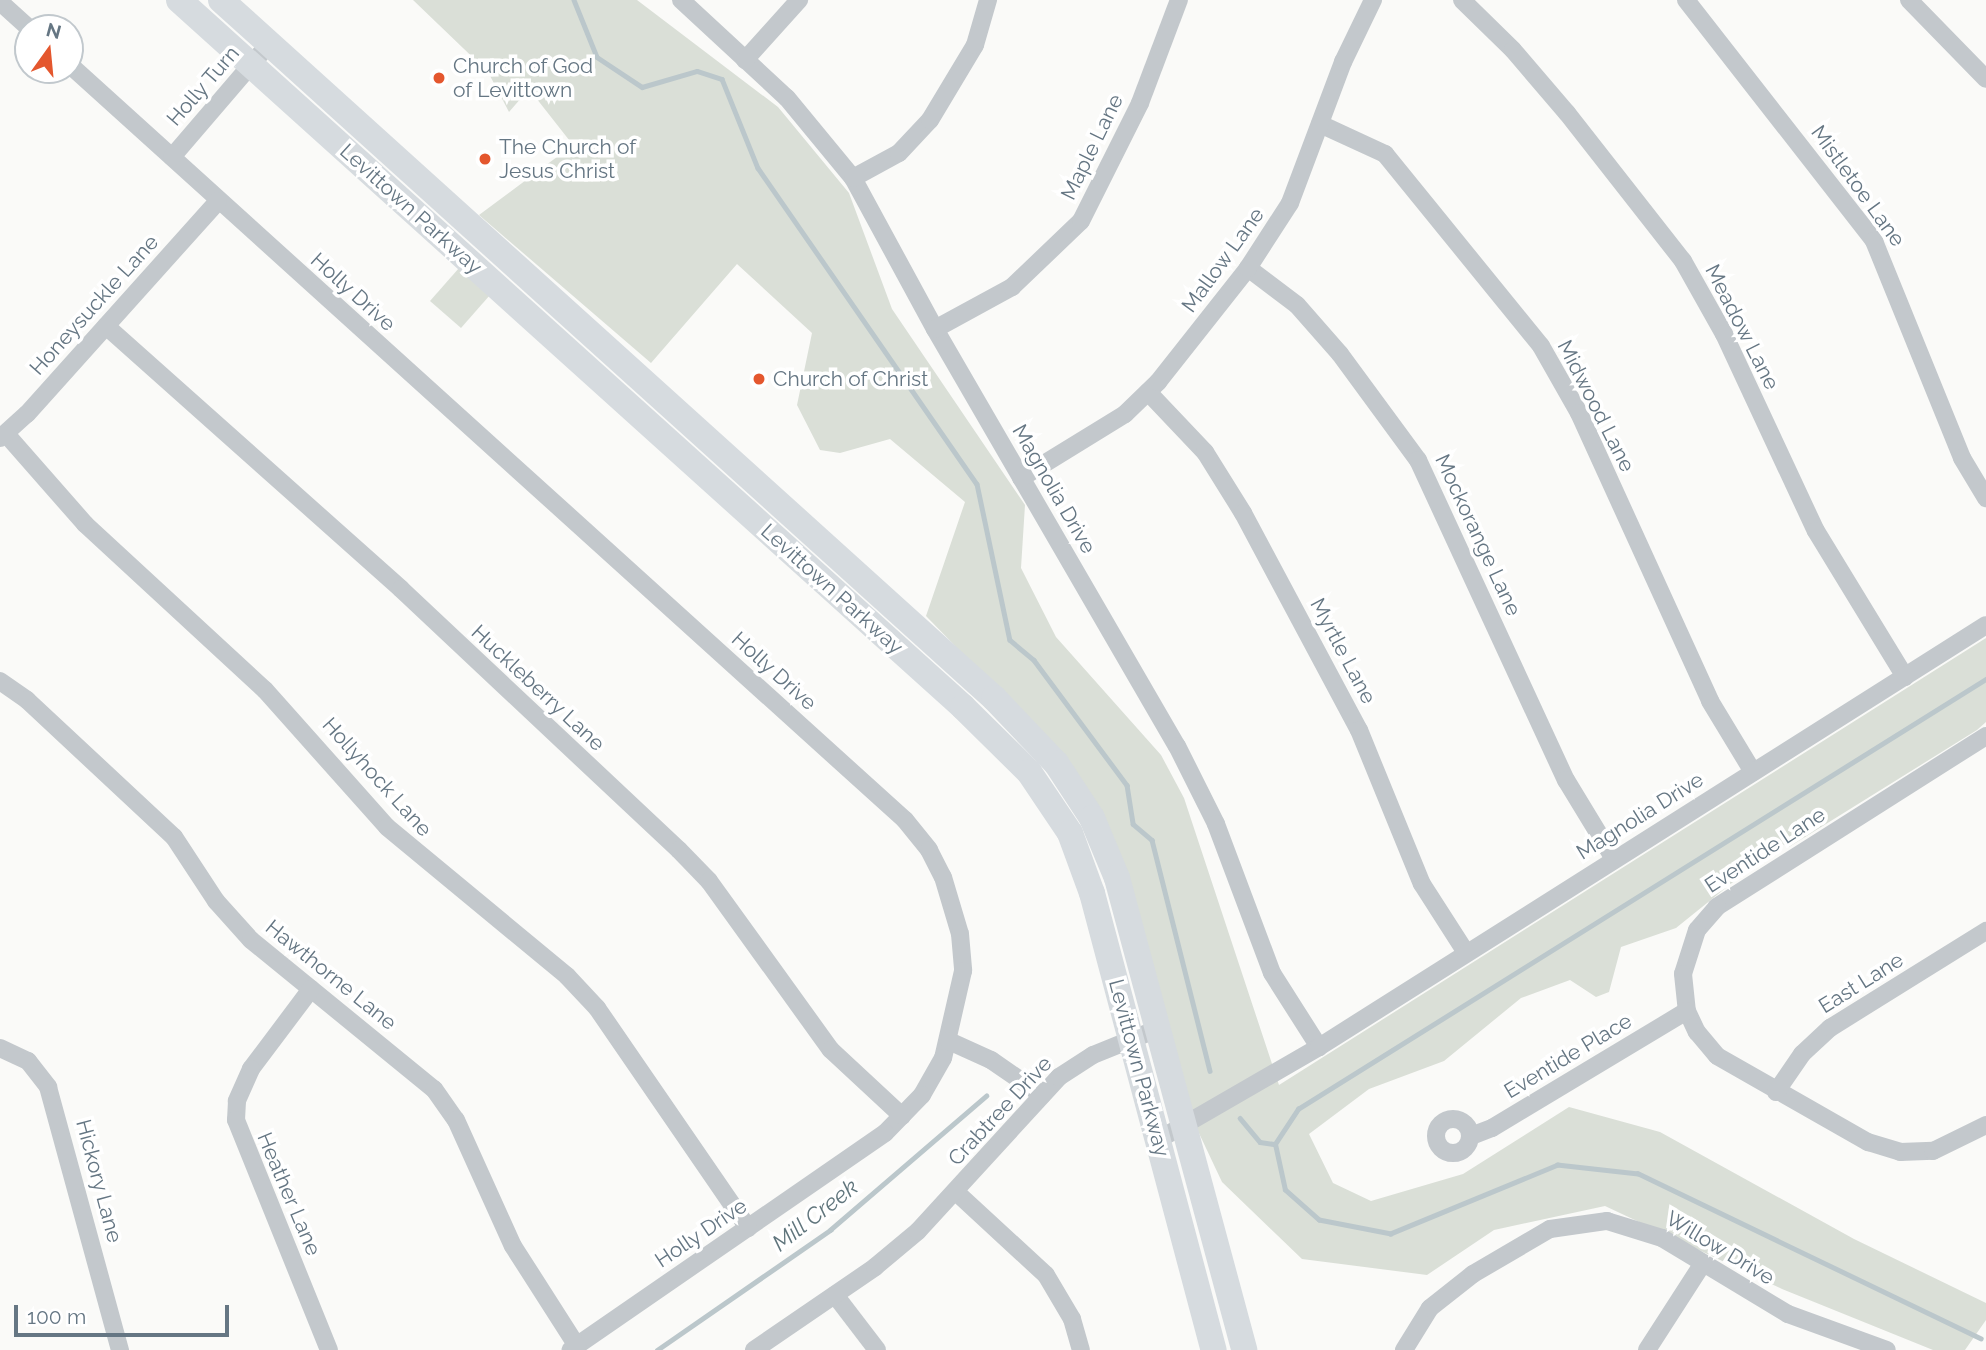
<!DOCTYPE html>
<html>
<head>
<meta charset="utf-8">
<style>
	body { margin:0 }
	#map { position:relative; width:1986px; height:1350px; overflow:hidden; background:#fafaf8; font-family:Raleway,sans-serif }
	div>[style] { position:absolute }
	.green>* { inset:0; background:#dadfd7 }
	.stream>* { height:4.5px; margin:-2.25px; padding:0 2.25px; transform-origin:2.25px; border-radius:2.25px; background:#bbc7cb }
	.minor>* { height:18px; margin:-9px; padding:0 9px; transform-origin:9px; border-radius:9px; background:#c3c8cc }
	.minor>.ring { margin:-9px; padding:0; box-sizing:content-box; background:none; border:18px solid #c3c8cc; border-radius:50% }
	.primary>* { height:26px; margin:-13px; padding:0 13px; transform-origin:13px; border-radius:13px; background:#d6dbdf }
	.dots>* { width:19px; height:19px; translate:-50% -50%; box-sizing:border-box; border:4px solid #fff; border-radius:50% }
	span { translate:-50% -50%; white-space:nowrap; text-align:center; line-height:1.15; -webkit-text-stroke:7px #fff; paint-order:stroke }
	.poi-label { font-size:21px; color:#657683 }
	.left { translate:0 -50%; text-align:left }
	.street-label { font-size:21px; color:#657683 }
	.water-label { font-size:23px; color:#60757c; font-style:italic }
	.north { position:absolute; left:14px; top:14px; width:70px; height:70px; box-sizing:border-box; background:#fff; border:2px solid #c1c8cd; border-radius:50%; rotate:15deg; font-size:19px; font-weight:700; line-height:28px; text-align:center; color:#657683 }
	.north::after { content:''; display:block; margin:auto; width:24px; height:32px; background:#e4572e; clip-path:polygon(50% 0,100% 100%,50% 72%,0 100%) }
	.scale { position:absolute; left:14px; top:1305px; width:215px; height:32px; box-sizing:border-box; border:4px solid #657683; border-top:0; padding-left:9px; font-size:21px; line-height:24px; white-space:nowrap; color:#657683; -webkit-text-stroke:5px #fff; paint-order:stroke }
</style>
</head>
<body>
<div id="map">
	<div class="green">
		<div style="clip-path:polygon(413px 0,637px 0,778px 107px,849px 193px,892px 309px,1025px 505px,1021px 568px,1056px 637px,1161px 755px,1184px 798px,1279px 1085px,1986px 638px,1986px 722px,1977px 730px,1789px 847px,1768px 838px,1753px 851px,1743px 874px,1676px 928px,1621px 947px,1609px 992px,1596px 997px,1570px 980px,1521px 998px,1444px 1061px,1369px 1089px,1309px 1134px,1333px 1183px,1371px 1201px,1463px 1174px,1569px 1107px,1660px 1132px,1854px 1239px,1986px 1303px,1986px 1320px,1965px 1350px,1933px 1350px,1782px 1289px,1605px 1206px,1494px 1230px,1427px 1275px,1302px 1259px,1222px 1182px,1197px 1129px,1067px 761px,926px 616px,965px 502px,890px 439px,840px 453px,820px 450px,797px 405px,812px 333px,737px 264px,651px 363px,479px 215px,573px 145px,529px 89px,509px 112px,488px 72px)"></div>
		<div style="clip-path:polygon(459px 268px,490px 295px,461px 328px,430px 301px)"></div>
	</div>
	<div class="stream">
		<div style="left:574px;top:0;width:61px;rotate:68deg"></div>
		<div style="left:597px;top:57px;width:54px;rotate:33.7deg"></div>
		<div style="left:642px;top:87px;width:57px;rotate:-16.2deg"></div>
		<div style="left:697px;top:71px;width:26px;rotate:18deg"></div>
		<div style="left:722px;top:79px;width:96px;rotate:68deg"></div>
		<div style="left:758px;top:168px;width:384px;rotate:55.3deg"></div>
		<div style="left:977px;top:484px;width:159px;rotate:78.1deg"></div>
		<div style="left:1010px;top:640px;width:31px;rotate:40deg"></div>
		<div style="left:1034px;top:660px;width:156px;rotate:53.4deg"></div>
		<div style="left:1127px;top:785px;width:39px;rotate:81deg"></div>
		<div style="left:1133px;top:824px;width:25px;rotate:40deg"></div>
		<div style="left:1152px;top:840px;width:238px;rotate:75.9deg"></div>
		<div style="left:1240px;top:1118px;width:31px;rotate:50deg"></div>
		<div style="left:1260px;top:1142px;width:15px;rotate:8deg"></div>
		<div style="left:1981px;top:1339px;width:381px;rotate:-154.3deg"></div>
		<div style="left:1638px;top:1174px;width:81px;rotate:-173.6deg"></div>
		<div style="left:1558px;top:1165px;width:181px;rotate:157.6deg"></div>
		<div style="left:1391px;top:1234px;width:73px;rotate:-169deg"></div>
		<div style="left:1319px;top:1220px;width:45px;rotate:-138.6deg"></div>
		<div style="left:1285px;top:1190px;width:47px;rotate:-102.3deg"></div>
		<div style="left:1275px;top:1144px;width:42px;rotate:-56.7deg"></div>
		<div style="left:1298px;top:1109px;width:811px;rotate:-32.01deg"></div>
		<div style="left:657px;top:1350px;width:211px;rotate:-34.7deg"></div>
		<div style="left:830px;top:1230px;width:206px;rotate:-40.7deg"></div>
	</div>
	<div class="minor">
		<div style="left:681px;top:0;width:144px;rotate:42.8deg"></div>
		<div style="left:787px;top:98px;width:104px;rotate:50.5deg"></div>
		<div style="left:853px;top:178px;width:172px;rotate:61.5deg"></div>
		<div style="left:935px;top:329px;width:482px;rotate:59.9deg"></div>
		<div style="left:1177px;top:746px;width:87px;rotate:63.4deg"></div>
		<div style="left:1216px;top:824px;width:159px;rotate:69.4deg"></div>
		<div style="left:1272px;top:973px;width:88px;rotate:57.6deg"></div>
		<div style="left:1462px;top:0;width:71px;rotate:44.4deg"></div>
		<div style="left:1513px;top:50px;width:83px;rotate:49.4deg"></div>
		<div style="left:1567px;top:113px;width:188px;rotate:51.9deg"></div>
		<div style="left:1683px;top:261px;width:84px;rotate:60.7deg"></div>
		<div style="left:1724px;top:334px;width:217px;rotate:65deg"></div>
		<div style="left:1816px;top:531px;width:171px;rotate:58.6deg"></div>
		<div style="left:1686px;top:0;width:306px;rotate:52deg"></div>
		<div style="left:1874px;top:241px;width:234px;rotate:67.9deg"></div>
		<div style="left:1962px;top:458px;width:47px;rotate:59deg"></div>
		<div style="left:1909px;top:0;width:110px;rotate:45.7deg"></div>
		<div style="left:0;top:2px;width:39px;rotate:42deg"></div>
		<div style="left:745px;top:60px;width:81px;rotate:-48deg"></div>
		<div style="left:70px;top:65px;width:1126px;rotate:42.12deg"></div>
		<div style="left:905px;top:820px;width:38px;rotate:51deg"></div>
		<div style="left:929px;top:850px;width:30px;rotate:63deg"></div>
		<div style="left:943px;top:877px;width:59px;rotate:73.4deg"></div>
		<div style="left:960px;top:934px;width:37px;rotate:85deg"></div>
		<div style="left:963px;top:971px;width:89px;rotate:102.9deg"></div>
		<div style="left:943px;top:1058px;width:43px;rotate:119.6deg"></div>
		<div style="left:922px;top:1095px;width:53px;rotate:134.2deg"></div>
		<div style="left:885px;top:1133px;width:382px;rotate:145.4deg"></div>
		<div style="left:1320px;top:124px;width:72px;rotate:24.8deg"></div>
		<div style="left:1385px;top:154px;width:247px;rotate:50.9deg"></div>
		<div style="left:1541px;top:346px;width:77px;rotate:60.4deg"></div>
		<div style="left:1579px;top:413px;width:316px;rotate:65.5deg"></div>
		<div style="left:1710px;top:701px;width:83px;rotate:58.8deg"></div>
		<div style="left:172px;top:157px;width:149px;rotate:-49.4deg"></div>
		<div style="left:853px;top:178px;width:52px;rotate:-28.5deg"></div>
		<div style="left:899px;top:153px;width:45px;rotate:-46.8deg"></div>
		<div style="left:930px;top:120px;width:87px;rotate:-59deg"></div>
		<div style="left:975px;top:45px;width:47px;rotate:-73.9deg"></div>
		<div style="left:1248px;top:268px;width:61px;rotate:37.1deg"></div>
		<div style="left:1297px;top:305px;width:65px;rotate:48.7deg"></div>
		<div style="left:1340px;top:354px;width:132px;rotate:53.7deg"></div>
		<div style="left:1418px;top:460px;width:353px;rotate:65.2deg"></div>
		<div style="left:1566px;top:780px;width:92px;rotate:58.7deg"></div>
		<div style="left:106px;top:326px;width:395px;rotate:41.7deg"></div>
		<div style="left:401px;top:589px;width:381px;rotate:43.2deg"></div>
		<div style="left:679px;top:850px;width:43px;rotate:45.9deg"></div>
		<div style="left:709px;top:881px;width:208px;rotate:54.2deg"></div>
		<div style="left:831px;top:1050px;width:97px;rotate:42.9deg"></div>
		<div style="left:935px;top:329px;width:88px;rotate:-28.6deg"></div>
		<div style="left:1012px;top:287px;width:95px;rotate:-43.7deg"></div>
		<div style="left:1081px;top:221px;width:132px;rotate:-63.4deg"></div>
		<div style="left:1140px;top:103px;width:110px;rotate:-69.3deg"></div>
		<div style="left:1148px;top:392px;width:83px;rotate:46.5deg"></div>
		<div style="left:1205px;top:452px;width:72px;rotate:58.1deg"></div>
		<div style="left:1243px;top:513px;width:246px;rotate:61.9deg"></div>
		<div style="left:1359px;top:730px;width:166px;rotate:67.8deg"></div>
		<div style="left:1422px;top:884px;width:80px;rotate:57.3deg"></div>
		<div style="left:6px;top:434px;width:120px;rotate:48.7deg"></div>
		<div style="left:85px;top:524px;width:245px;rotate:42.7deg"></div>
		<div style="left:265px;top:690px;width:183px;rotate:48.3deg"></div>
		<div style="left:387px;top:827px;width:234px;rotate:39.6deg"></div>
		<div style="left:567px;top:976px;width:44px;rotate:46.8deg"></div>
		<div style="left:597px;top:1008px;width:267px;rotate:55.5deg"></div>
		<div style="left:0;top:438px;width:36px;rotate:-42deg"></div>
		<div style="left:27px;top:414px;width:286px;rotate:-48.1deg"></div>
		<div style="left:1021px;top:478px;width:122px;rotate:-31.6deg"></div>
		<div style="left:1125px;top:414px;width:46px;rotate:-44.1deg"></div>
		<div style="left:1158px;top:382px;width:145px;rotate:-51.7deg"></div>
		<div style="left:1248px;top:268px;width:77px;rotate:-57.1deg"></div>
		<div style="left:1290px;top:203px;width:151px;rotate:-69.4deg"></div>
		<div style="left:1343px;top:62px;width:69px;rotate:-64.2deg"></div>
		<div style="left:0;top:681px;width:33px;rotate:35deg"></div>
		<div style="left:27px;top:700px;width:201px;rotate:43deg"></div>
		<div style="left:174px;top:837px;width:77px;rotate:56.7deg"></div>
		<div style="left:216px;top:901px;width:52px;rotate:48.1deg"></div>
		<div style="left:251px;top:940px;width:236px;rotate:39.2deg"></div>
		<div style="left:434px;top:1089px;width:38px;rotate:55deg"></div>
		<div style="left:456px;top:1120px;width:138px;rotate:65.7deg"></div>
		<div style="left:513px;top:1246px;width:119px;rotate:57.4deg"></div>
		<div style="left:1986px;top:736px;width:319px;rotate:147.6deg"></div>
		<div style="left:1717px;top:907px;width:30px;rotate:131deg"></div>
		<div style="left:1697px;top:930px;width:46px;rotate:107.7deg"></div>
		<div style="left:1683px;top:974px;width:37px;rotate:84deg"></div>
		<div style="left:1687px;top:1011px;width:23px;rotate:65deg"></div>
		<div style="left:1697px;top:1032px;width:31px;rotate:50deg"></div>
		<div style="left:1717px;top:1056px;width:174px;rotate:29.7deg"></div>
		<div style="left:1868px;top:1142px;width:34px;rotate:17deg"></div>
		<div style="left:1900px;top:1152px;width:33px;rotate:-2deg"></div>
		<div style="left:1933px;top:1151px;width:59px;rotate:-26.1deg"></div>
		<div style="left:311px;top:989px;width:100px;rotate:126.9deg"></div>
		<div style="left:251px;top:1069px;width:35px;rotate:114deg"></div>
		<div style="left:237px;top:1101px;width:19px;rotate:93deg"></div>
		<div style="left:236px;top:1120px;width:248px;rotate:68deg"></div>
		<div style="left:949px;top:1041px;width:46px;rotate:24.3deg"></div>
		<div style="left:991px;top:1060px;width:62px;rotate:34.5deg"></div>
		<div style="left:0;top:1048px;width:31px;rotate:25deg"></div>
		<div style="left:28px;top:1061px;width:33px;rotate:52deg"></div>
		<div style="left:48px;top:1087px;width:273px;rotate:74.7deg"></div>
		<div style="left:1776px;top:1092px;width:46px;rotate:-55.6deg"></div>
		<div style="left:1802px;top:1054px;width:38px;rotate:-43deg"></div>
		<div style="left:1830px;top:1028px;width:184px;rotate:-31.9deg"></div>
		<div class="ring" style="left:1436px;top:1119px;width:16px;height:16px"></div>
		<div style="left:1471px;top:1136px;width:22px;rotate:-21deg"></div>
		<div style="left:1492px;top:1128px;width:227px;rotate:-31deg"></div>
		<div style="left:1158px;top:1140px;width:186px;rotate:-30deg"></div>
		<div style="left:1319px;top:1047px;width:789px;rotate:-32.32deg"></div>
		<div style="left:956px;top:1192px;width:122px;rotate:42.7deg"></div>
		<div style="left:1046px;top:1275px;width:51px;rotate:59.4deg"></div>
		<div style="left:1072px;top:1319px;width:32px;rotate:74deg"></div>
		<div style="left:835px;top:1295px;width:69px;rotate:52.6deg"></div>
		<div style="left:754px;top:1350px;width:147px;rotate:-34.4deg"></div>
		<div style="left:875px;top:1267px;width:56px;rotate:-39.9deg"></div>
		<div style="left:918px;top:1231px;width:209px;rotate:-47.5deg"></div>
		<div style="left:1059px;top:1077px;width:40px;rotate:-32.9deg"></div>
		<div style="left:1093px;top:1055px;width:69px;rotate:-22.1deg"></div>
		<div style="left:1404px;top:1350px;width:49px;rotate:-58.2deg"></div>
		<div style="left:1430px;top:1308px;width:55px;rotate:-38.3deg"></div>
		<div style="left:1473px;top:1274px;width:89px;rotate:-30.3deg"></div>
		<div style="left:1550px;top:1229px;width:58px;rotate:-8deg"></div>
		<div style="left:1607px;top:1221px;width:58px;rotate:17.2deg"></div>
		<div style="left:1662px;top:1238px;width:147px;rotate:31.1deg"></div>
		<div style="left:1788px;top:1314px;width:105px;rotate:20deg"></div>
		<div style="left:1647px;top:1350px;width:103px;rotate:-57.2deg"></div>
	</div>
	<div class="primary">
		<div style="left:179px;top:0;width:1056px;rotate:42.04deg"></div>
		<div style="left:963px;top:707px;width:93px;rotate:44.6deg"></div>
		<div style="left:1029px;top:772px;width:73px;rotate:56.1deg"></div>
		<div style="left:1070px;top:833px;width:64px;rotate:69.9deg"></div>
		<div style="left:1092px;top:893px;width:473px;rotate:75.1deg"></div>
		<div style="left:221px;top:0;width:1042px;rotate:42.08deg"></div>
		<div style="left:994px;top:698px;width:90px;rotate:46.4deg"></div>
		<div style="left:1056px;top:763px;width:66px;rotate:56.8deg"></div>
		<div style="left:1092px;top:818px;width:65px;rotate:67.4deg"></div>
		<div style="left:1117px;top:878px;width:489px;rotate:74.9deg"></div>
	</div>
	<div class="dots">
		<div style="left:439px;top:78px;background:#e4572e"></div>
		<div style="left:485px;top:159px;background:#e4572e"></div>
		<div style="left:759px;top:379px;background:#e4572e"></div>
	</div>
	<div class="poi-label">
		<span class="left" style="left:453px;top:78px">Church of God<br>of Levittown</span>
		<span class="left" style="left:499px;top:159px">The Church of<br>Jesus Christ</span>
		<span class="left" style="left:773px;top:379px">Church of Christ</span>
	</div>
	<div class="street-label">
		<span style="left:203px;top:86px;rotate:-49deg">Holly Turn</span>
		<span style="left:1092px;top:147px;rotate:-64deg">Maple Lane</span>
		<span style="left:1858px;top:186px;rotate:54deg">Mistletoe Lane</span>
		<span style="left:411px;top:209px;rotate:42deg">Levittown Parkway</span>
		<span style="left:1223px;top:260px;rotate:-54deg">Mallow Lane</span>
		<span style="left:353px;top:292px;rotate:42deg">Holly Drive</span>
		<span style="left:94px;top:305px;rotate:-48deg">Honeysuckle Lane</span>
		<span style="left:1742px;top:327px;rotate:63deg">Meadow Lane</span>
		<span style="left:1596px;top:406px;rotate:63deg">Midwood Lane</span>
		<span style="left:1054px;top:489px;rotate:60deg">Magnolia Drive</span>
		<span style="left:1478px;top:535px;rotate:65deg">Mockorange Lane</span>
		<span style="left:832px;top:589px;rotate:42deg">Levittown Parkway</span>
		<span style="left:1343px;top:651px;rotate:62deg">Myrtle Lane</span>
		<span style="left:774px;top:671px;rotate:42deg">Holly Drive</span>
		<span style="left:538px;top:688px;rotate:43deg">Huckleberry Lane</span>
		<span style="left:377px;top:777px;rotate:48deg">Hollyhock Lane</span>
		<span style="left:1640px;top:816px;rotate:-32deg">Magnolia Drive</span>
		<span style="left:1765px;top:850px;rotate:-33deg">Eventide Lane</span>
		<span style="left:331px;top:975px;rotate:39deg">Hawthorne Lane</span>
		<span style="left:1861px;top:983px;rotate:-32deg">East Lane</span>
		<span style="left:1568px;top:1056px;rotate:-31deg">Eventide Place</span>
		<span style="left:1139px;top:1068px;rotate:75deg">Levittown Parkway</span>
		<span style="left:1000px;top:1111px;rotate:-47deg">Crabtree Drive</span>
		<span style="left:99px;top:1181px;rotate:75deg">Hickory Lane</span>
		<span style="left:289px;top:1194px;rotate:67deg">Heather Lane</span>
		<span style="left:701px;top:1233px;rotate:-34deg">Holly Drive</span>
		<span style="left:1720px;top:1248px;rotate:31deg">Willow Drive</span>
	</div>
	<div class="water-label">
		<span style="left:815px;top:1215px;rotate:-38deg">Mill Creek</span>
	</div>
	<div class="north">N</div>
	<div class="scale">100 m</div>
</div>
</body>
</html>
